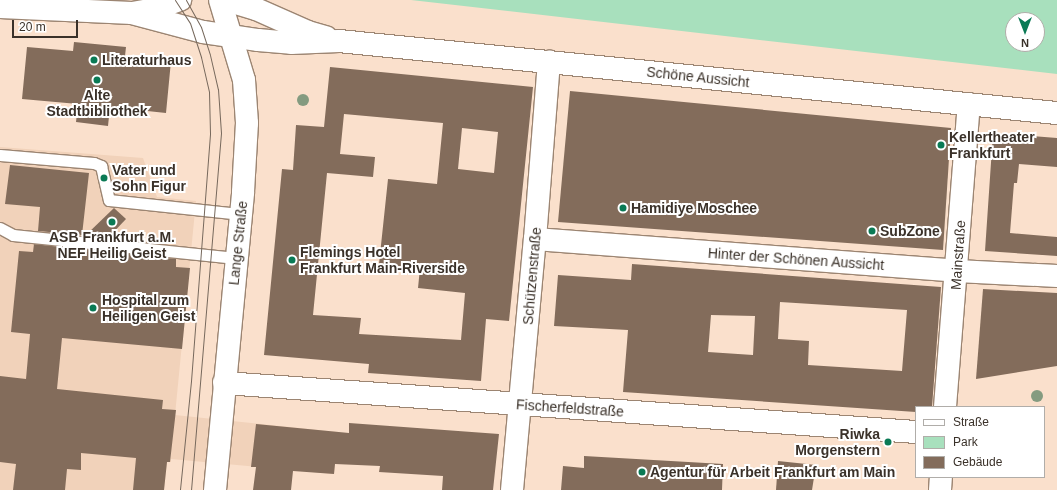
<!DOCTYPE html>
<html>
<head>
<meta charset="utf-8">
<style>
	body { margin:0 }
	#map { position:relative; width:1057px; height:490px; overflow:hidden; background:#fae0cc; font-family:Arial,sans-serif }
	div>[style] { position:absolute }
	.built>* { inset:0; background:#f1d2ba }
	.green>* { inset:0; background:#a8e0bd }
	.building>* { inset:0; background:#836c5b }
	.roads { filter:drop-shadow(1px 0 #9c8572) drop-shadow(-1px 0 #9c8572) drop-shadow(0 1px #9c8572) drop-shadow(0 -1px #9c8572) }
	.service>* { height:11px; margin:-5.5px; padding:0 5.5px; transform-origin:5.5px; border-radius:5.5px; background:#fff }
	.minor>* { height:22px; margin:-11px; padding:0 11px; transform-origin:11px; border-radius:11px; background:#fff }
	.secondary>* { height:22px; margin:-11px; padding:0 11px; transform-origin:11px; border-radius:11px; background:#fff }
	.primary>* { height:22px; margin:-11px; padding:0 11px; transform-origin:11px; border-radius:11px; background:#fff }
	.tram>* { height:1px; margin:-0.5px; padding:0 0.5px; transform-origin:0.5px; border-radius:0.5px; background:#76685c }
	.trees>* { width:12px; height:12px; margin:-6px; border-radius:50%; background:#849b80 }
	.dots>* { width:11px; height:11px; translate:-50% -50%; box-sizing:border-box; border:2px solid #fff; border-radius:50% }
	span { translate:-50% -50%; white-space:nowrap; text-align:center; line-height:1.15; -webkit-text-stroke:4px #fff; paint-order:stroke }
	.poi-label { font-size:14px; color:#3a3129; font-weight:700 }
	.left { translate:0 -50%; text-align:left }
	.right { translate:-100% -50%; text-align:right }
	.street-label { font-size:14px; color:#3a3129 }
	.legend { position:absolute; left:915px; top:406px; width:130px; height:72px; box-sizing:border-box; background:#fff; border:1px solid #b0ada9; margin:0; padding:5px 7px; list-style:none; font-size:12px; color:#3a3129 }
	.legend li { display:flex; align-items:center; gap:8px; height:20px }
	.legend b { width:20px; border:1px solid #b0ada9 }
	.north { position:absolute; left:1005px; top:12px; width:40px; height:40px; box-sizing:border-box; background:#fff; border:1px solid #b0ada9; border-radius:50%; rotate:180deg; font-size:11px; font-weight:700; line-height:16px; text-align:center; color:#3a3129 }
	.north::after { content:''; display:block; margin:auto; width:14px; height:18px; background:#0a7a55; clip-path:polygon(50% 0,100% 100%,50% 72%,0 100%) }
	.scale { position:absolute; left:12px; top:20px; width:66px; height:18px; box-sizing:border-box; border:2px solid #3a3129; border-top:0; padding-left:5px; font-size:12px; line-height:14px; white-space:nowrap; color:#3a3129; -webkit-text-stroke:3px #fff; paint-order:stroke }
</style>
</head>
<body>
<div id="map">
	<div class="built">
		<div style="clip-path:polygon(0 147px,143px 158px,157px 197px,196px 201px,175px 415px,338px 432px,334px 474px,171px 459px,171px 462px,167px 462px,164px 490px,0 490px)"></div>
	</div>
	<div class="green">
		<div style="clip-path:polygon(evenodd,411px 0,1057px 0,1057px 74px,411px 0,1013px 20px,1037px 20px,1037px 44px,1013px 44px,1013px 20px)"></div>
	</div>
	<div class="building">
		<div style="clip-path:polygon(74px 42px,126px 47px,125px 56px,171px 61px,166px 113px,110px 107px,108px 126px,76px 122px,78px 104px,22px 99px,27px 47px,73px 51px)"></div>
		<div style="clip-path:polygon(evenodd,330px 67px,533px 87px,509px 321px,486px 319px,481px 381px,368px 373px,369px 364px,264px 355px,282px 169px,293px 170px,296px 125px,324px 127px,330px 67px,344px 114px,443px 123px,437px 184px,388px 179px,379px 264px,420px 268px,418px 288px,465px 293px,461px 340px,359px 334px,361px 318px,313px 315px,327px 173px,373px 177px,375px 157px,340px 154px,344px 114px,330px 67px,462px 128px,498px 132px,494px 173px,458px 169px,462px 128px)"></div>
		<div style="clip-path:polygon(570px 91px,951px 128px,943px 250px,558px 222px)"></div>
		<div style="clip-path:polygon(993px 133px,1057px 138px,1057px 167px,1019px 164px,1017px 183px,1014px 183px,1010px 233px,1057px 237px,1057px 256px,985px 251px)"></div>
		<div style="clip-path:polygon(10px 165px,89px 173px,82px 235px,38px 231px,40px 207px,5px 204px)"></div>
		<div style="clip-path:polygon(114px 208px,126px 219px,108px 238px,86px 235px)"></div>
		<div style="clip-path:polygon(34px 244px,176px 259px,176px 267px,190px 268px,182px 349px,62px 338px,57px 389px,163px 400px,162px 409px,176px 410px,170px 462px,167px 462px,164px 490px,133px 490px,136px 458px,81px 453px,81px 470px,67px 469px,65px 490px,13px 490px,16px 464px,0 462px,0 376px,26px 379px,30px 334px,11px 332px,19px 251px,33px 252px)"></div>
		<div style="clip-path:polygon(evenodd,632px 264px,941px 287px,932px 407px,916px 407px,916px 412px,623px 392px,628px 330px,554px 326px,558px 275px,631px 280px,632px 264px,780px 302px,907px 310px,902px 371px,808px 365px,809px 341px,778px 339px,780px 302px,632px 264px,711px 315px,755px 316px,753px 355px,708px 352px,711px 315px)"></div>
		<div style="clip-path:polygon(983px 289px,1057px 293px,1057px 366px,976px 379px)"></div>
		<div style="clip-path:polygon(349px 423px,499px 434px,493px 490px,442px 490px,443px 476px,379px 472px,380px 466px,335px 464px,334px 474px,293px 471px,291px 490px,253px 490px,256px 467px,251px 467px,256px 424px,349px 433px)"></div>
		<div style="clip-path:polygon(584px 456px,723px 464px,722px 490px,561px 490px,563px 466px,584px 468px)"></div>
		<div style="clip-path:polygon(778px 461px,816px 465px,812px 490px,776px 490px)"></div>
	</div>
	<div class="roads">
		<div class="service">
			<div style="left:0;top:155px;width:94px;rotate:4.9deg"></div>
			<div style="left:94px;top:163px;width:8px;rotate:23deg"></div>
			<div style="left:101px;top:166px;width:35px;rotate:77deg"></div>
			<div style="left:109px;top:200px;width:133px;rotate:6.1deg"></div>
			<div style="left:0;top:228px;width:15px;rotate:28deg"></div>
			<div style="left:13px;top:235px;width:224px;rotate:5.9deg"></div>
		</div>
		<div class="minor">
			<div style="left:535px;top:239px;width:423px;rotate:4.3deg"></div>
			<div style="left:957px;top:271px;width:100px;rotate:2.9deg"></div>
			<div style="left:224px;top:383px;width:694px;rotate:4.05deg"></div>
			<div style="left:945px;top:407px;width:304px;rotate:-85.5deg"></div>
			<div style="left:512px;top:490px;width:252px;rotate:-84.8deg"></div>
			<div style="left:535px;top:239px;width:178px;rotate:-85.5deg"></div>
			<div style="left:940px;top:490px;width:13px;rotate:-86deg"></div>
		</div>
		<div class="secondary">
			<div style="left:226px;top:0;width:31px;rotate:17deg"></div>
			<div style="left:256px;top:9px;width:57px;rotate:23.9deg"></div>
			<div style="left:308px;top:32px;width:19px;rotate:16deg"></div>
			<div style="left:132px;top:13px;width:73px;rotate:15deg"></div>
			<div style="left:203px;top:32px;width:56px;rotate:8.3deg"></div>
			<div style="left:258px;top:40px;width:33px;rotate:5deg"></div>
			<div style="left:291px;top:43px;width:48px;rotate:-2.4deg"></div>
			<div style="left:339px;top:41px;width:722px;rotate:5.73deg"></div>
			<div style="left:215px;top:490px;width:299px;rotate:-84.6deg"></div>
			<div style="left:243px;top:192px;width:69px;rotate:-86.7deg"></div>
			<div style="left:247px;top:123px;width:43px;rotate:-94deg"></div>
			<div style="left:244px;top:80px;width:84px;rotate:-106.7deg"></div>
		</div>
		<div class="primary">
			<div style="left:0;top:7px;width:132px;rotate:2.6deg"></div>
			<div style="left:132px;top:13px;width:23px;rotate:-10deg"></div>
			<div style="left:155px;top:9px;width:27px;rotate:-20deg"></div>
		</div>
	</div>
	<div class="tram">
		<div style="left:175px;top:0;width:27px;rotate:57deg"></div>
		<div style="left:190px;top:23px;width:36px;rotate:72deg"></div>
		<div style="left:201px;top:57px;width:36px;rotate:77deg"></div>
		<div style="left:209px;top:92px;width:42px;rotate:88.6deg"></div>
		<div style="left:210px;top:134px;width:248px;rotate:94.4deg"></div>
		<div style="left:191px;top:381px;width:110px;rotate:95.8deg"></div>
		<div style="left:186px;top:0;width:31px;rotate:61deg"></div>
		<div style="left:201px;top:27px;width:29px;rotate:72deg"></div>
		<div style="left:210px;top:55px;width:35px;rotate:77deg"></div>
		<div style="left:218px;top:89px;width:44px;rotate:86.1deg"></div>
		<div style="left:221px;top:133px;width:358px;rotate:94.8deg"></div>
	</div>
	<div class="trees">
		<div style="left:303px;top:100px"></div>
		<div style="left:1037px;top:396px"></div>
	</div>
	<div class="dots">
		<div style="left:94px;top:60px;background:#0a7a55"></div>
		<div style="left:97px;top:80px;background:#0a7a55"></div>
		<div style="left:941px;top:145px;background:#0a7a55"></div>
		<div style="left:104px;top:178px;background:#0a7a55"></div>
		<div style="left:623px;top:208px;background:#0a7a55"></div>
		<div style="left:112px;top:222px;background:#0a7a55"></div>
		<div style="left:872px;top:231px;background:#0a7a55"></div>
		<div style="left:292px;top:260px;background:#0a7a55"></div>
		<div style="left:93px;top:308px;background:#0a7a55"></div>
		<div style="left:888px;top:442px;background:#0a7a55"></div>
		<div style="left:642px;top:472px;background:#0a7a55"></div>
	</div>
	<div class="poi-label">
		<span class="left" style="left:102px;top:60px">Literaturhaus</span>
		<span style="left:97px;top:103px">Alte<br>Stadtbibliothek</span>
		<span class="left" style="left:949px;top:145px">Kellertheater<br>Frankfurt</span>
		<span class="left" style="left:112px;top:178px">Vater und<br>Sohn Figur</span>
		<span class="left" style="left:631px;top:208px">Hamidiye Moschee</span>
		<span class="left" style="left:880px;top:231px">SubZone</span>
		<span style="left:112px;top:245px">ASB Frankfurt a.M.<br>NEF Heilig Geist</span>
		<span class="left" style="left:300px;top:260px">Flemings Hotel<br>Frankfurt Main-Riverside</span>
		<span class="left" style="left:102px;top:308px">Hospital zum<br>Heiligen Geist</span>
		<span class="right" style="left:880px;top:442px">Riwka<br>Morgenstern</span>
		<span class="left" style="left:650px;top:472px">Agentur für Arbeit Frankfurt am Main</span>
	</div>
	<div class="street-label">
		<span style="left:698px;top:77px;rotate:6deg">Schöne Aussicht</span>
		<span style="left:238px;top:243px;rotate:-84deg">Lange Straße</span>
		<span style="left:958px;top:255px;rotate:-86deg">Mainstraße</span>
		<span style="left:796px;top:259px;rotate:4deg">Hinter der Schönen Aussicht</span>
		<span style="left:532px;top:276px;rotate:-85deg">Schützenstraße</span>
		<span style="left:570px;top:408px;rotate:4deg">Fischerfeldstraße</span>
	</div>
	<ul class="legend">
	<li><b style="height:5px;background:#fff"></b>Straße</li>
	<li><b style="height:11px;background:#a8e0bd"></b>Park</li>
	<li><b style="height:11px;background:#836c5b"></b>Gebäude</li>
	</ul>
	<div class="north">N</div>
	<div class="scale">20 m</div>
</div>
</body>
</html>
